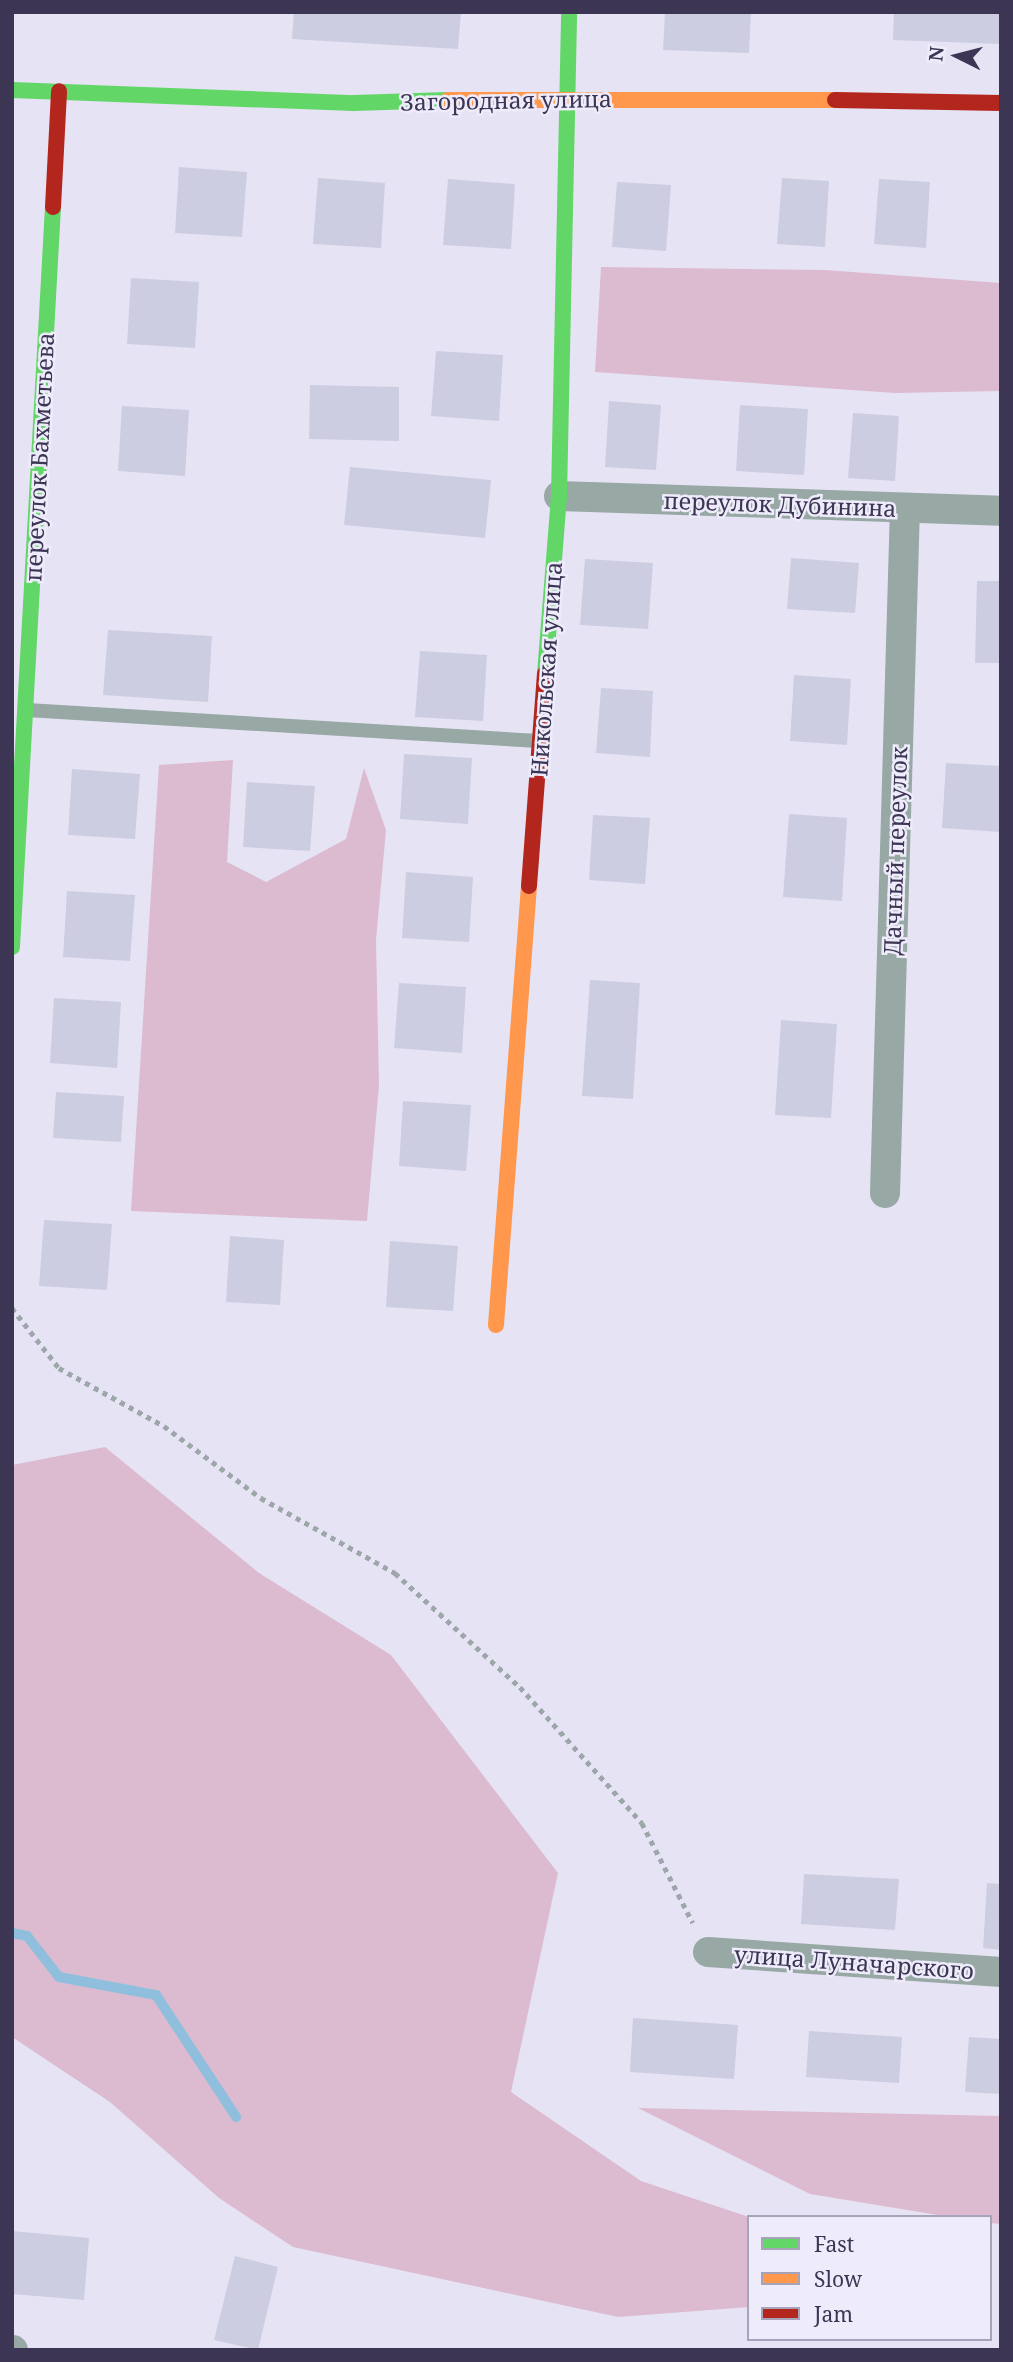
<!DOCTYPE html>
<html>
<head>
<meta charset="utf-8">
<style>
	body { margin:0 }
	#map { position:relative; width:1013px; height:2362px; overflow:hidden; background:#e6e3f4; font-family:"Noto Serif",serif }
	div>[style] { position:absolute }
	.green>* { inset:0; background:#dcbbd0 }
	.stream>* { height:10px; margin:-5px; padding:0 5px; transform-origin:5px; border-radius:5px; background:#90bfde }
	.building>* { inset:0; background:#cdcde2 }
	.path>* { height:4.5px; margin-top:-2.25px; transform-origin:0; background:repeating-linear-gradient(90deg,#9da7a9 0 5px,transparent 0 10px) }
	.lane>* { height:14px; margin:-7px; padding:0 7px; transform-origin:7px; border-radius:7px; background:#97a8a5 }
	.street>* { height:30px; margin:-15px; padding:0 15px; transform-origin:15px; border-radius:15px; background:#97a8a5 }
	.fast>* { height:16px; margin:-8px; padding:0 8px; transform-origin:8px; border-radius:8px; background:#63d668 }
	.slow>* { height:16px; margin:-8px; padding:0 8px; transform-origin:8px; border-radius:8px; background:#ff974d }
	.jam>* { height:16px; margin:-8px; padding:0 8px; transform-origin:8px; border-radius:8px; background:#b3261e }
	span { translate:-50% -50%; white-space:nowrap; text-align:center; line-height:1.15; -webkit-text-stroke:5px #eeecfb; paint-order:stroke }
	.street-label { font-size:23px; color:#3c3554 }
	.frame { position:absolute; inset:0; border:14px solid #3c3554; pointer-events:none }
	.legend { position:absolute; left:747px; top:2215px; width:245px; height:126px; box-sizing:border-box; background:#eeecfb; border:2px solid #a7a3b8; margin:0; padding:9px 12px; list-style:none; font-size:21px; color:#3c3554 }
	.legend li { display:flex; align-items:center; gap:14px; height:35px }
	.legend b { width:35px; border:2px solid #a7a3b8 }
	.north { position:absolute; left:922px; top:21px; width:70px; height:70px; -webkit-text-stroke:5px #eeecfb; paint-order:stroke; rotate:276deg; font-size:19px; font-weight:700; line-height:28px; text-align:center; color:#3c3554 }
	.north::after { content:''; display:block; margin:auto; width:24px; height:32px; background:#3c3554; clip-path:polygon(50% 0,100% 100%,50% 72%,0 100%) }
</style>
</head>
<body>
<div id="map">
	<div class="green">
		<div style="clip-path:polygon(601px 267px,825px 270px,1001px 283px,1001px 391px,895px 393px,595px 372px)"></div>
		<div style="clip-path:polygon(233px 760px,227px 862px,266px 882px,346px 839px,364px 768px,386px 830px,376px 940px,379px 1085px,367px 1221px,131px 1211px,159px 765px)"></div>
		<div style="clip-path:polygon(105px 1447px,259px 1573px,391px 1655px,558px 1873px,511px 2092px,641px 2181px,749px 2217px,749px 2307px,618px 2317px,293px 2247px,219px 2198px,110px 2102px,12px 2037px,12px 1465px)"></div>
		<div style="clip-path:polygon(638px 2108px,1001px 2116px,1001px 2224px,990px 2223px,990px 2217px,950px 2217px,810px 2194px)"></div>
	</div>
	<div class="stream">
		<div style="left:12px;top:1933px;width:15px;rotate:11deg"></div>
		<div style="left:27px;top:1936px;width:52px;rotate:52deg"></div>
		<div style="left:59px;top:1977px;width:99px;rotate:10.5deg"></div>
		<div style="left:156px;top:1995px;width:146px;rotate:56.7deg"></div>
	</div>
	<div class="building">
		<div style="clip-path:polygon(294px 12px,461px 12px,458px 49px,292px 39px)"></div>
		<div style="clip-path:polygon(665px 12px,751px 12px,749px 53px,663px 50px)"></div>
		<div style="clip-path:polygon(894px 12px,1001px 12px,1001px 44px,893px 40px)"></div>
		<div style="clip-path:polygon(179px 167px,247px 172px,242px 237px,175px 233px)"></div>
		<div style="clip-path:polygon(318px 178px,385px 183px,381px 248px,313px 244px)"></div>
		<div style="clip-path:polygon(782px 178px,829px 181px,825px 247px,777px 244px)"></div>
		<div style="clip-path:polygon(448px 179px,515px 184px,511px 249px,443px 245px)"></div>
		<div style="clip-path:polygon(879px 179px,930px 182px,926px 248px,874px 244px)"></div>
		<div style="clip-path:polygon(617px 182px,671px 185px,666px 251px,612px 247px)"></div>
		<div style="clip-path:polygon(131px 278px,199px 282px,195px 348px,127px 344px)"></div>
		<div style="clip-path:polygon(436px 351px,503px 355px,499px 421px,431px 416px)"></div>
		<div style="clip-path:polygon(310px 385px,399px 387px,399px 441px,309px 439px)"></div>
		<div style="clip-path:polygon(609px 401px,661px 405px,656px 470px,605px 467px)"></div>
		<div style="clip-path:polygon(740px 405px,808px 409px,804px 475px,736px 471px)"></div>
		<div style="clip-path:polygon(122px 406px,189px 410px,185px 476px,118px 471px)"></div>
		<div style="clip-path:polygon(853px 413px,899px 416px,895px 481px,848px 478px)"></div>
		<div style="clip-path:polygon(350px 467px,491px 480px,485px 538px,344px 525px)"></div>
		<div style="clip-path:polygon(791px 558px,859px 563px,855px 613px,787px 609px)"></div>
		<div style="clip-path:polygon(585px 559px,653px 563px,648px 629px,580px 625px)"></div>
		<div style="clip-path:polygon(977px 581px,1001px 581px,1001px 663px,975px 663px)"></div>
		<div style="clip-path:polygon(108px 630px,212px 636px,208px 702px,103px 695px)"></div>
		<div style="clip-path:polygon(420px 651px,487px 655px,483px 721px,415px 717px)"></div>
		<div style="clip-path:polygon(794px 675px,851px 679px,847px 745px,790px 741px)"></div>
		<div style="clip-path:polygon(601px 688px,653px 691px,650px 757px,596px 753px)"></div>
		<div style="clip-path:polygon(404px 754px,472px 758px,468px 824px,400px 819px)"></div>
		<div style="clip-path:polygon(946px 763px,1001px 766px,1001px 832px,942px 828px)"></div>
		<div style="clip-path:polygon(72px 769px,140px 774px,135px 839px,68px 835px)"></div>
		<div style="clip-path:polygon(247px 782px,315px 786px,310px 851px,243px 847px)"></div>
		<div style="clip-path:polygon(789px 814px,847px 818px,842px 901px,783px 897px)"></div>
		<div style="clip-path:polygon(593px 815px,650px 818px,645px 884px,589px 880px)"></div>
		<div style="clip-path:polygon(406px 872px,473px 877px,469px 942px,402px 938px)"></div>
		<div style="clip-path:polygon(67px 891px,135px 895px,130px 961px,63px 957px)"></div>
		<div style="clip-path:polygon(590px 980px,640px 983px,633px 1099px,582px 1096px)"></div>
		<div style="clip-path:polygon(399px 983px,466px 987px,462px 1053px,394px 1048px)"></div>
		<div style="clip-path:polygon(54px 998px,121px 1002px,117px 1068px,50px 1063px)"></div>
		<div style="clip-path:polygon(781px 1020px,837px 1024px,831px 1118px,775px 1115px)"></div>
		<div style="clip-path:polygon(56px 1092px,124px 1096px,121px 1142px,53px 1138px)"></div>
		<div style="clip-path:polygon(403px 1101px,471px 1105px,466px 1171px,399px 1166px)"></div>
		<div style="clip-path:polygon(44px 1220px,112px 1224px,107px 1290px,39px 1286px)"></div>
		<div style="clip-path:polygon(230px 1236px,284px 1240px,280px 1305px,226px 1302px)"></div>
		<div style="clip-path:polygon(390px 1241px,458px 1246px,453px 1311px,386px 1307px)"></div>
		<div style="clip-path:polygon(804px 1874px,899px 1879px,895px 1930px,801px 1924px)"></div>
		<div style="clip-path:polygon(987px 1883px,1001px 1884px,1001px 1950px,983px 1948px)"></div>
		<div style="clip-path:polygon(633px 2018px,738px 2025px,734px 2079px,630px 2072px)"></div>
		<div style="clip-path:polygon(809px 2031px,902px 2037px,899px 2083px,806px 2077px)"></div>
		<div style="clip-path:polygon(969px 2037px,1001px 2039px,1001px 2094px,965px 2092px)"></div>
		<div style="clip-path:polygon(12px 2231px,89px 2238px,84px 2300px,12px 2294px)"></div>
		<div style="clip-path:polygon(235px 2256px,278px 2267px,258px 2350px,214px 2340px)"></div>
	</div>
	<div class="path">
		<div style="left:12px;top:1308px;width:76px;rotate:51.9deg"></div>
		<div style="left:59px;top:1368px;width:120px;rotate:28.9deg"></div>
		<div style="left:164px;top:1426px;width:121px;rotate:36.6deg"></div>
		<div style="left:261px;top:1498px;width:154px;rotate:29.2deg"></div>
		<div style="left:395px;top:1573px;width:169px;rotate:42.4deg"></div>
		<div style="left:520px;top:1687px;width:183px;rotate:48.1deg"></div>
		<div style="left:642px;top:1823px;width:112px;rotate:63deg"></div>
	</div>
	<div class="lane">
		<div style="left:27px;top:710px;width:512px;rotate:3.47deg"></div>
	</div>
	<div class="street">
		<div style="left:559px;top:496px;width:442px;rotate:1.9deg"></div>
		<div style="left:885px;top:1193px;width:685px;rotate:-88.33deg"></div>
		<div style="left:708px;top:1952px;width:294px;rotate:3.9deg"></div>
		<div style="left:12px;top:2350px;width:1px"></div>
	</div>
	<div class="fast">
		<div style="left:12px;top:90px;width:342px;rotate:2.2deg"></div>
		<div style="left:354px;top:103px;width:94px;rotate:-1.8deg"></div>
		<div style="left:545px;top:674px;width:179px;rotate:-85.5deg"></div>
		<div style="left:559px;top:496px;width:484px;rotate:-88.8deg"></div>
		<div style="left:12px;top:947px;width:741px;rotate:-86.83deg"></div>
	</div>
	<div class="slow">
		<div style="left:448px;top:100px;width:387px"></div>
		<div style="left:496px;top:1325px;width:440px;rotate:-85.7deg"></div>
	</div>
	<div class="jam">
		<div style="left:835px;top:100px;width:166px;rotate:1deg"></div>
		<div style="left:53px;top:207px;width:116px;rotate:-87deg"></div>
		<div style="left:529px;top:886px;width:213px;rotate:-85.7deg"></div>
	</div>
	<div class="street-label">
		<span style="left:506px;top:100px;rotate:-1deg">Загородная улица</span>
		<span style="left:39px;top:457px;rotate:-87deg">переулок Бахметьева</span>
		<span style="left:780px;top:504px;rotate:2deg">переулок Дубинина</span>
		<span style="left:546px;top:669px;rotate:-86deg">Никольская улица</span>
		<span style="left:895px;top:851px;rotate:-88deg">Дачный переулок</span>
		<span style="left:854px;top:1962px;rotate:4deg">улица Луначарского</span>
	</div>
	<div class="frame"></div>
	<ul class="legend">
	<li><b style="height:9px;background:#63d668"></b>Fast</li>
	<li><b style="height:9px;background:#ff974d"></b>Slow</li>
	<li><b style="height:9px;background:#b3261e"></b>Jam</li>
	</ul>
	<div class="north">N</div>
</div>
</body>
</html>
